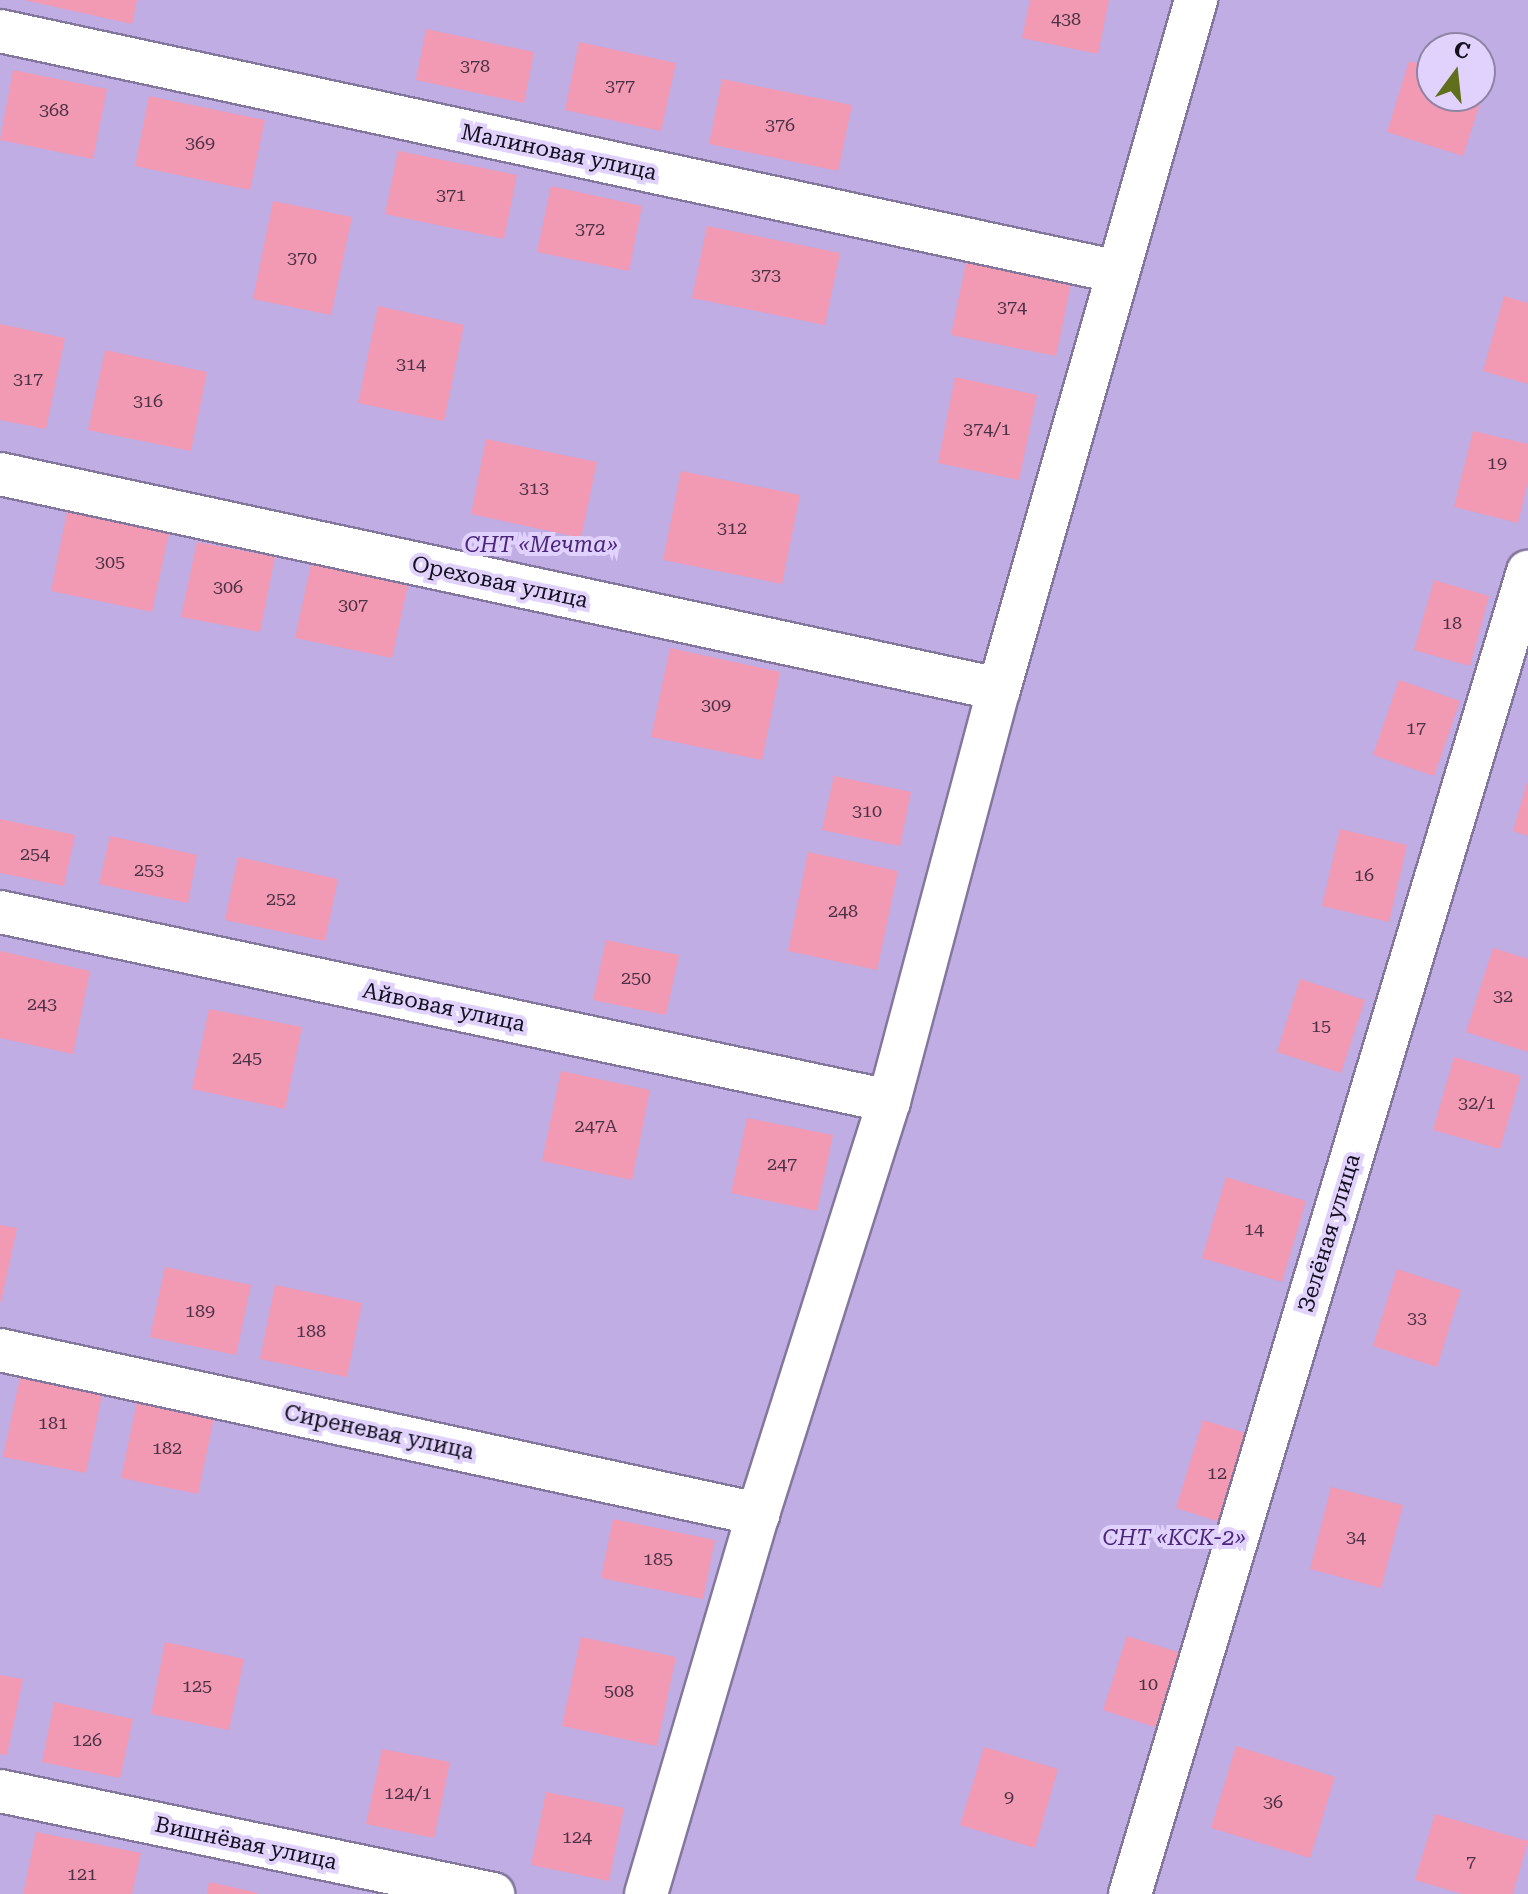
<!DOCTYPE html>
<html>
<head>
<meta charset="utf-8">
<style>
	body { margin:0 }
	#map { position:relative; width:1528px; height:1894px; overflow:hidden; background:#d2c5ef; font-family:"Roboto Serif",serif }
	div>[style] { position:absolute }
	.green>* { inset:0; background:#bfade3 }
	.building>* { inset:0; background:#f299b4 }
	.roads { filter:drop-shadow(2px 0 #84779d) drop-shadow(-2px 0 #84779d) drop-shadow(0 2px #84779d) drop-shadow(0 -2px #84779d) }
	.street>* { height:42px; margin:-21px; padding:0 21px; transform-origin:21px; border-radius:21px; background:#fff }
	span { translate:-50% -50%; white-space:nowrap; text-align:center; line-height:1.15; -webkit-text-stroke:8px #e0d2fc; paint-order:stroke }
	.number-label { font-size:18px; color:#4c3244 }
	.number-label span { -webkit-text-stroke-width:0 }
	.street-label { font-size:22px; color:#15101e }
	.park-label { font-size:22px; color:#4c257d; font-style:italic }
	.north { position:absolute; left:1416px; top:32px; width:80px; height:80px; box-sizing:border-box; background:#e0d2fc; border:2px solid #8f84a3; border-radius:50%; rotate:15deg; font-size:22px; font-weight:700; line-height:32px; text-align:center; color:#15101e }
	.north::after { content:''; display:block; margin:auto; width:28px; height:36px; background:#5f6f1b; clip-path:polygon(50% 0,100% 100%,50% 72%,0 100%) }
</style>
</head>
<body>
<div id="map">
	<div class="green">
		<div style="clip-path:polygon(evenodd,0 0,1528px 0,1528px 1894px,0 1894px,0 0,1432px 48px,1480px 48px,1480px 96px,1432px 96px,1432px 48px)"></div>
	</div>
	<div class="building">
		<div style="clip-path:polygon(24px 0,137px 0,132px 24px)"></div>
		<div style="clip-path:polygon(1030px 0,1109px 0,1098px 54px,1022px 38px)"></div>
		<div style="clip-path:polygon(426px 29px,534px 52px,524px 103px,416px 80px)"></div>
		<div style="clip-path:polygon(579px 42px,676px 63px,661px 131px,565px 110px)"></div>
		<div style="clip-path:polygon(1409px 61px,1432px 68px,1432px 96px,1480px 96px,1480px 83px,1486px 85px,1463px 156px,1387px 132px)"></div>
		<div style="clip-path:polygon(13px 70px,107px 89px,93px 159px,0 140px)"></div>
		<div style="clip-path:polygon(722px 79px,852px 105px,838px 171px,709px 144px)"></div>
		<div style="clip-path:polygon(149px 96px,265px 120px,250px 190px,135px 166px)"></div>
		<div style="clip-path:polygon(398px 151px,517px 175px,504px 239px,385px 214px)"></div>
		<div style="clip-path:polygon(551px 186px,642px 206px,629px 271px,537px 252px)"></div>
		<div style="clip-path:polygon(273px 201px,352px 217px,331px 315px,253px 299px)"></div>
		<div style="clip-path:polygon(707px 226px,840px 253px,825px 325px,692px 298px)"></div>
		<div style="clip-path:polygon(967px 258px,1072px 279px,1056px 356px,951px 335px)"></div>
		<div style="clip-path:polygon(1504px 296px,1528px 303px,1528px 384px,1483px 371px)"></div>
		<div style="clip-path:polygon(378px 306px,464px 325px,444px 421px,358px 403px)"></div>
		<div style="clip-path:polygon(0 324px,65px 338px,46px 429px,0 420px)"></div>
		<div style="clip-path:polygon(105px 350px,207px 372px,191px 451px,88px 430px)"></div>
		<div style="clip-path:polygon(955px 377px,1037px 395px,1019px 480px,938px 463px)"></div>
		<div style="clip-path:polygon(1473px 431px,1528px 444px,1528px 481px,1518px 523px,1454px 507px)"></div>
		<div style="clip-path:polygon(486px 439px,597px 462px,581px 538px,471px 514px)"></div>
		<div style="clip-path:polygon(681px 471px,800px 495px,782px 584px,663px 560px)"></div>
		<div style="clip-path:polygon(67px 512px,169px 533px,152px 612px,51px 591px)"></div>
		<div style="clip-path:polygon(197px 542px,275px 557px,260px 632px,181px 617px)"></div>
		<div style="clip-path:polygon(314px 551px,411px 571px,392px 658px,295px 638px)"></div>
		<div style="clip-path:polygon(1434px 580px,1489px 596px,1470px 666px,1414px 650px)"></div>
		<div style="clip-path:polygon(670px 648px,780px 672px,762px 760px,651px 737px)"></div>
		<div style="clip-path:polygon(1399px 680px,1460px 701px,1434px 776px,1373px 755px)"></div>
		<div style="clip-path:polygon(834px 776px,911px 792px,900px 846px,822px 830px)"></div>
		<div style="clip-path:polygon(1527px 783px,1528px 783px,1528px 836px,1513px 831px)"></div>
		<div style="clip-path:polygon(0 819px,75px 835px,64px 886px,0 873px)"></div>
		<div style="clip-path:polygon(1340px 829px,1407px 845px,1389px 922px,1322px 906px)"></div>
		<div style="clip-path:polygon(110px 836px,197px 855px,188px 903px,99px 884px)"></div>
		<div style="clip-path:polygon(808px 852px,898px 871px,877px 970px,788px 951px)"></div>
		<div style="clip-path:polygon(238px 857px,338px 879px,325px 941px,225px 920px)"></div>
		<div style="clip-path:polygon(606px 940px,679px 955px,666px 1015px,593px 1000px)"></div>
		<div style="clip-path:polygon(1493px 948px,1528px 959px,1528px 1052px,1466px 1032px)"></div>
		<div style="clip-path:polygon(0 951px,90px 971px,73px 1054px,0 1038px)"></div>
		<div style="clip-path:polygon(1300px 979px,1365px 1000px,1341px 1073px,1277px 1052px)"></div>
		<div style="clip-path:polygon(209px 1009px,302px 1027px,285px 1109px,192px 1089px)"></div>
		<div style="clip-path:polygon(1454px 1057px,1521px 1076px,1500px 1149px,1433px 1130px)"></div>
		<div style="clip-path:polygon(561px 1071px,650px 1090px,632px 1180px,542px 1161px)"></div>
		<div style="clip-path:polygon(747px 1118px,833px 1135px,817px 1211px,731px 1193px)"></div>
		<div style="clip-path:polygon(1226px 1177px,1306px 1201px,1282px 1282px,1202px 1258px)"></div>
		<div style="clip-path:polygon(0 1225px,17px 1228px,1px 1302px,0 1302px)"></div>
		<div style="clip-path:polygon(165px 1267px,251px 1285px,236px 1355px,150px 1337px)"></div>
		<div style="clip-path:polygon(1397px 1269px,1461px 1290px,1437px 1367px,1373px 1346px)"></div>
		<div style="clip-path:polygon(275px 1285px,362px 1303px,347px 1377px,260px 1359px)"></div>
		<div style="clip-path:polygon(21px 1373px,103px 1390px,86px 1473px,3px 1457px)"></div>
		<div style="clip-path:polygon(137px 1402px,214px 1418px,198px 1494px,121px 1478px)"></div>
		<div style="clip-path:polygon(1203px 1420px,1259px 1437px,1232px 1526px,1176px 1508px)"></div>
		<div style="clip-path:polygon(1331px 1487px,1403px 1505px,1381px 1588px,1310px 1569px)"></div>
		<div style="clip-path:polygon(613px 1519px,715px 1540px,703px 1599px,601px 1578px)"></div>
		<div style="clip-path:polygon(1127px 1636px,1194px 1657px,1170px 1732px,1103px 1710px)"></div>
		<div style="clip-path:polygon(581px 1637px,676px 1657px,657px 1746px,562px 1726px)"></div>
		<div style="clip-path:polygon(165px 1642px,244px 1659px,229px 1730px,151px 1714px)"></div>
		<div style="clip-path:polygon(0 1675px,23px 1679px,7px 1755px,0 1754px)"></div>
		<div style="clip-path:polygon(54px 1702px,133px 1719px,120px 1778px,42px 1762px)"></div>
		<div style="clip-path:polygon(1236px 1746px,1335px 1777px,1310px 1858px,1211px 1828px)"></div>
		<div style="clip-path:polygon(984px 1747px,1058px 1769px,1035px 1848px,960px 1825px)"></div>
		<div style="clip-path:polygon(382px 1749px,450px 1762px,434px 1838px,366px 1824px)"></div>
		<div style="clip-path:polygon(546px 1792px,624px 1808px,609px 1881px,531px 1865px)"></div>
		<div style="clip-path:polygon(1435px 1814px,1528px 1841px,1513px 1894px,1462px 1894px,1415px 1880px)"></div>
		<div style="clip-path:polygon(36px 1832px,141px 1853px,132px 1894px,23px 1894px)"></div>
		<div style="clip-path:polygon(209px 1882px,258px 1893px,258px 1894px,207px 1894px)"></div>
	</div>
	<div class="roads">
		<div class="street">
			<div style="left:0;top:31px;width:1144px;rotate:12.16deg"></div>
			<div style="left:0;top:474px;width:1022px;rotate:12.15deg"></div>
			<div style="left:0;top:912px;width:909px;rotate:12deg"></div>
			<div style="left:0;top:1350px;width:776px;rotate:12.21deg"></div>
			<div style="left:0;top:1791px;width:504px;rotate:11.8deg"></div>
			<div style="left:646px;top:1894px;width:396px;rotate:-73.6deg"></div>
			<div style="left:758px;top:1514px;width:433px;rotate:-72.4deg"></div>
			<div style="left:889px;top:1101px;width:426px;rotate:-75.1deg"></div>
			<div style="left:999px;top:689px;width:717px;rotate:-74.04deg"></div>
			<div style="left:1130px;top:1894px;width:1381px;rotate:-73.25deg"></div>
		</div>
	</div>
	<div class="number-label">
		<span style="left:1066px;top:19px">438</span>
		<span style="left:475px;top:66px">378</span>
		<span style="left:620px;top:86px">377</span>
		<span style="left:54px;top:110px">368</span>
		<span style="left:780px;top:125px">376</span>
		<span style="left:200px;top:143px">369</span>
		<span style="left:451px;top:195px">371</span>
		<span style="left:590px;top:229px">372</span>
		<span style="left:302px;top:258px">370</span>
		<span style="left:766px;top:275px">373</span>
		<span style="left:1012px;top:307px">374</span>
		<span style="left:411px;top:364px">314</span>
		<span style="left:28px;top:379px">317</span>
		<span style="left:148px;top:401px">316</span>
		<span style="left:987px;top:429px">374/1</span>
		<span style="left:1497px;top:463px">19</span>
		<span style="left:534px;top:488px">313</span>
		<span style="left:732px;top:528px">312</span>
		<span style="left:110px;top:562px">305</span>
		<span style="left:228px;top:587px">306</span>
		<span style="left:353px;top:605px">307</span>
		<span style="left:1452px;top:623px">18</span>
		<span style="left:716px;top:705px">309</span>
		<span style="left:1416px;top:728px">17</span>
		<span style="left:867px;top:811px">310</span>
		<span style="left:35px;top:854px">254</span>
		<span style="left:149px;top:870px">253</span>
		<span style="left:1364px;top:875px">16</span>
		<span style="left:281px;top:899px">252</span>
		<span style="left:843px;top:911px">248</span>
		<span style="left:636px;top:978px">250</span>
		<span style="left:1503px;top:996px">32</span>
		<span style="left:42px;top:1004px">243</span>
		<span style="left:1321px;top:1026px">15</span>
		<span style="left:247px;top:1058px">245</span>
		<span style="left:1477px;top:1103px">32/1</span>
		<span style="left:596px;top:1126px">247А</span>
		<span style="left:782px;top:1164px">247</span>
		<span style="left:1254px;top:1229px">14</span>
		<span style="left:200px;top:1311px">189</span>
		<span style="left:1417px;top:1318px">33</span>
		<span style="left:311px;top:1331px">188</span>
		<span style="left:53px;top:1423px">181</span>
		<span style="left:167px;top:1448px">182</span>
		<span style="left:1217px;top:1473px">12</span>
		<span style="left:1356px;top:1537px">34</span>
		<span style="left:658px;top:1559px">185</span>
		<span style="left:1148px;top:1684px">10</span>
		<span style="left:197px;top:1686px">125</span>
		<span style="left:619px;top:1691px">508</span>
		<span style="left:87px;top:1740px">126</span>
		<span style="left:408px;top:1793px">124/1</span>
		<span style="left:1009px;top:1797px">9</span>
		<span style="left:1273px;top:1802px">36</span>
		<span style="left:577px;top:1837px">124</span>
		<span style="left:1471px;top:1862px">7</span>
		<span style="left:82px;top:1874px">121</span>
	</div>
	<div class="street-label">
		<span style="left:559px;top:152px;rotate:12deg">Малиновая улица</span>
		<span style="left:500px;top:582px;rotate:12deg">Ореховая улица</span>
		<span style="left:444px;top:1007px;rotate:12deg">Айвовая улица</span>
		<span style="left:1329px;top:1233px;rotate:-73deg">Зелёная улица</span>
		<span style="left:379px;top:1432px;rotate:12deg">Сиреневая улица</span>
		<span style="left:246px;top:1843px;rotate:12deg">Вишнёвая улица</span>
	</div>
	<div class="park-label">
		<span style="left:541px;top:545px">СНТ «Мечта»</span>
		<span style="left:1174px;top:1538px">СНТ «КСК-2»</span>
	</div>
	<div class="north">С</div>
</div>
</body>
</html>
